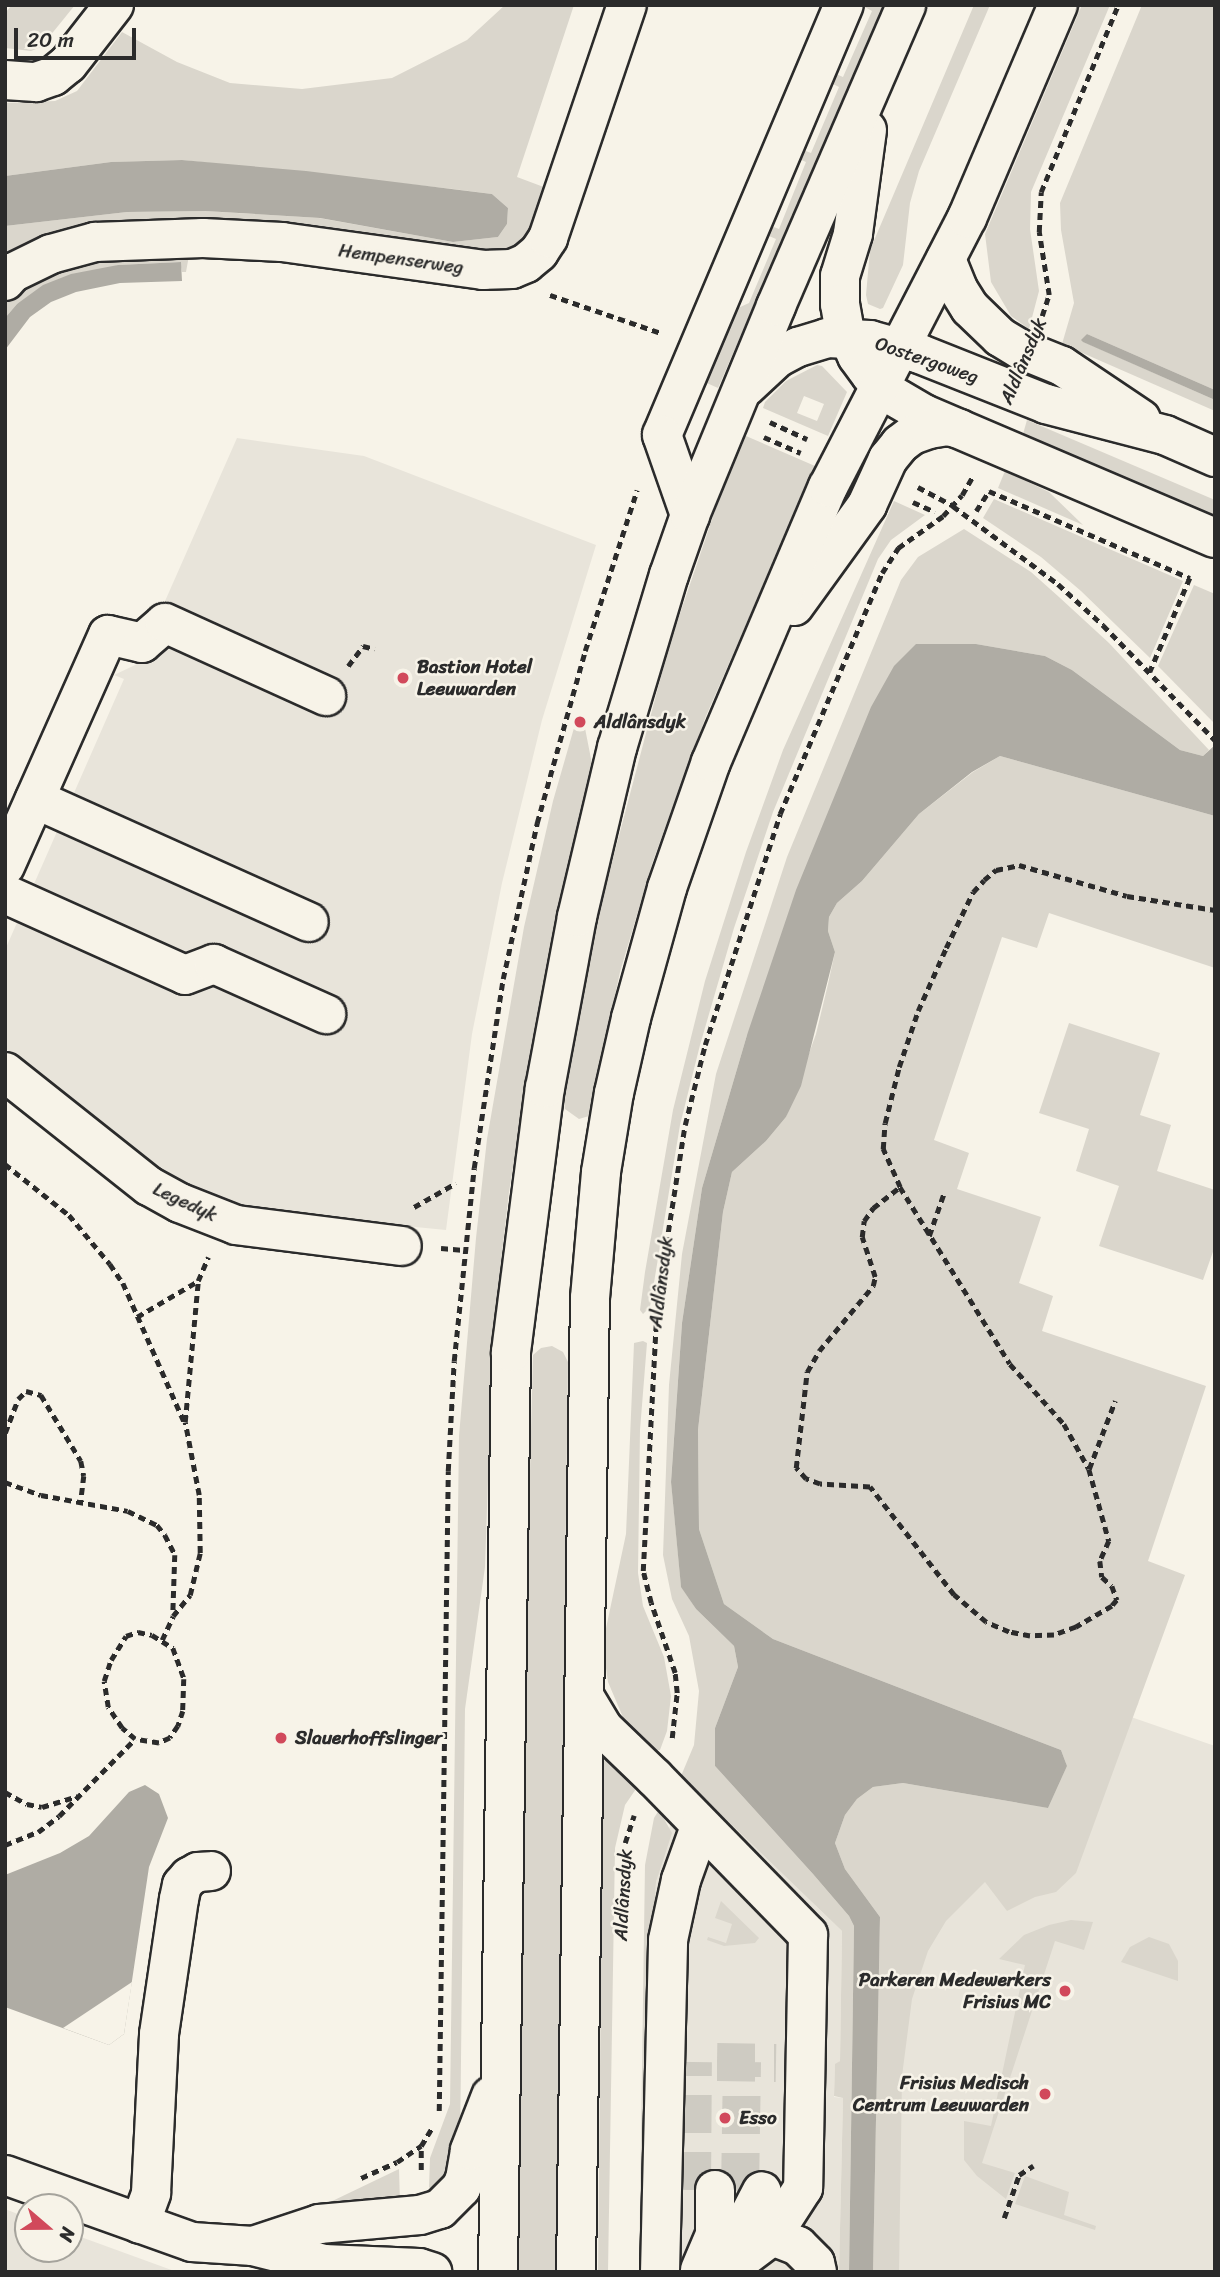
<!DOCTYPE html>
<html>
<head>
<meta charset="utf-8">
<style>
	body { margin:0 }
	#map { position:relative; width:1220px; height:2277px; overflow:hidden; background:#f7f3e8; font-family:Sriracha,sans-serif }
	div>[style] { position:absolute }
	.built>* { inset:0; background:#e8e4da }
	.green>* { inset:0; background:#dad6cc }
	.water>* { inset:0; background:#afaca4 }
	.pier>* { inset:0; background:#f7f3e8 }
	.minor-tunnel>* { height:38px; margin-top:-19px; transform-origin:0; background:repeating-linear-gradient(90deg,#cecbc2 0 38px,transparent 0 57px) }
	.path>* { height:4.5px; margin-top:-2.25px; transform-origin:0; background:repeating-linear-gradient(90deg,#2b2b2b 0 7px,transparent 0 12px) }
	.roads { filter:drop-shadow(2px 0 #2b2b2b) drop-shadow(-2px 0 #2b2b2b) drop-shadow(0 2px #2b2b2b) drop-shadow(0 -2px #2b2b2b) }
	.minor>* { height:38px; margin:-19px; padding:0 19px; transform-origin:19px; border-radius:19px; background:#f7f3e8 }
	.major>* { height:38px; margin:-19px; padding:0 19px; transform-origin:19px; border-radius:19px; background:#f7f3e8 }
	.dots>* { width:19px; height:19px; translate:-50% -50%; box-sizing:border-box; border:4px solid #f7f3e8; border-radius:50% }
	span { translate:-50% -50%; white-space:nowrap; text-align:center; line-height:1.15; -webkit-text-stroke:5px #f7f3e8; paint-order:stroke }
	.street-label { font-size:19px; color:#2b2b2b }
	.poi-label { font-size:19px; color:#2b2b2b; font-weight:700 }
	.left { translate:0 -50%; text-align:left }
	.right { translate:-100% -50%; text-align:right }
	.frame { position:absolute; inset:0; border:7px solid #2b2b2b; pointer-events:none }
	.north { position:absolute; left:14px; top:2193px; width:70px; height:70px; box-sizing:border-box; background:#f7f3e8; border:2px solid #a5a39c; border-radius:50%; rotate:110deg; font-size:19px; font-weight:700; line-height:28px; text-align:center; color:#2b2b2b }
	.north::after { content:''; display:block; margin:auto; width:24px; height:32px; background:#d1495b; clip-path:polygon(50% 0,100% 100%,50% 72%,0 100%) }
	.scale { position:absolute; left:14px; top:28px; width:122px; height:32px; box-sizing:border-box; border:4px solid #2b2b2b; border-top:0; padding-left:9px; font-size:21px; line-height:24px; white-space:nowrap; color:#2b2b2b; -webkit-text-stroke:5px #f7f3e8; paint-order:stroke }
</style>
</head>
<body>
<div id="map">
	<div class="built">
		<div style="clip-path:polygon(237px 438px,364px 456px,596px 545px,542px 720px,502px 883px,472px 1034px,446px 1230px,293px 1215px,218px 1199px,152px 1164px,5px 1048px,5px 950px,124px 679px,114px 675px,150px 658px,158px 617px)"></div>
		<div style="clip-path:polygon(1139px 1702px,1131px 1717px,1215px 1746px,1215px 2272px,873px 2272px,880px 1917px)"></div>
		<div style="clip-path:polygon(681px 1776px,842px 1931px,840px 2061px,835px 2065px,834px 2097px,843px 2098px,839px 2272px,646px 2272px,650px 1995px,656px 1882px,670px 1825px,659px 1810px)"></div>
		<div style="clip-path:polygon(5px 2209px,28px 2218px,28px 2249px,70px 2249px,70px 2233px,177px 2272px,5px 2272px)"></div>
	</div>
	<div class="green">
		<div style="clip-path:polygon(12px 5px,75px 5px,41px 47px,31px 51px,5px 48px,5px 13px)"></div>
		<div style="clip-path:polygon(505px 5px,574px 5px,517px 177px,549px 189px,538px 231px,513px 256px,283px 232px,5px 262px,5px 226px,127px 212px,205px 211px,319px 218px,453px 242px,498px 237px,507px 224px,508px 208px,492px 194px,453px 189px,182px 160px,111px 162px,5px 176px,5px 103px,55px 101px,77px 91px,122px 32px,177px 62px,230px 83px,302px 89px,392px 78px,467px 40px)"></div>
		<div style="clip-path:polygon(861px 5px,884px 5px,718px 388px,700px 380px,727px 313px,749px 303px,776px 239px,762px 233px,766px 224px,779px 229px,806px 162px,795px 157px,798px 148px,811px 153px,839px 87px,827px 81px,831px 72px,843px 77px,872px 11px)"></div>
		<div style="clip-path:polygon(974px 5px,990px 5px,919px 171px,910px 203px,903px 265px,883px 308px,880px 309px,868px 304px,866px 295px,870px 250px)"></div>
		<div style="clip-path:polygon(1082px 5px,1110px 5px,1031px 192px,1030px 229px,1039px 291px,1029px 329px,1011px 316px,991px 282px,985px 234px)"></div>
		<div style="clip-path:polygon(1142px 5px,1215px 5px,1215px 390px,1087px 334px,1084px 342px,1215px 400px,1215px 411px,1062px 344px,1074px 303px,1061px 230px,1060px 203px)"></div>
		<div style="clip-path:polygon(190px 250px,186px 272px,182px 272px,180px 262px,118px 265px,17px 304px,5px 318px,5px 300px,21px 284px,55px 264px)"></div>
		<div style="clip-path:polygon(evenodd,817px 365px,822px 366px,847px 392px,828px 436px,763px 408px,765px 402px,786px 381px,817px 365px,804px 396px,824px 404px,817px 421px,797px 413px,804px 396px)"></div>
		<div style="clip-path:polygon(1027px 420px,1215px 500px,1215px 517px,1023px 434px)"></div>
		<div style="clip-path:polygon(746px 436px,815px 466px,706px 716px,653px 861px,620px 972px,589px 1116px,579px 1119px,565px 1109px,564px 1101px,600px 908px,669px 646px,719px 499px)"></div>
		<div style="clip-path:polygon(1005px 471px,1049px 492px,1083px 525px,998px 488px)"></div>
		<div style="clip-path:polygon(994px 499px,1183px 581px,1150px 658px,1081px 591px,1041px 557px,983px 518px)"></div>
		<div style="clip-path:polygon(894px 501px,925px 515px,891px 540px,878px 559px,773px 812px,734px 928px,700px 1045px,680px 1125px,650px 1307px,643px 1314px,640px 1310px,645px 1272px,673px 1110px,705px 981px,746px 852px,783px 750px)"></div>
		<div style="clip-path:polygon(964px 529px,1031px 572px,1059px 597px,1109px 643px,1209px 750px,1203px 756px,1180px 750px,1072px 670px,1045px 656px,976px 644px,747px 1035px,702px 1188px,682px 1323px,671px 1481px,681px 1586px,696px 1609px,734px 1646px,738px 1667px,715px 1728px,715px 1766px,813px 1874px,849px 1916px,854px 1926px,849px 2272px,839px 2272px,843px 2098px,834px 2096px,835px 2064px,840px 2061px,842px 1931px,681px 1776px,694px 1745px,699px 1691px,689px 1636px,672px 1599px,663px 1555px,669px 1385px,682px 1254px,716px 1074px,787px 857px,901px 580px,918px 557px)"></div>
		<div style="clip-path:polygon(1194px 585px,1215px 594px,1215px 724px,1158px 666px)"></div>
		<div style="clip-path:polygon(576px 721px,584px 723px,592px 764px,539px 1005px,509px 1192px,498px 1287px,492px 1363px,485px 1567px,465px 1709px,460px 2147px,457px 2163px,433px 2192px,429px 2187px,430px 2158px,450px 2104px,459px 1436px,476px 1238px,487px 1139px,524px 927px,553px 801px)"></div>
		<div style="clip-path:polygon(1000px 756px,1215px 816px,1215px 968px,1049px 913px,1037px 948px,1002px 937px,934px 1140px,969px 1153px,957px 1189px,1041px 1217px,1019px 1283px,1053px 1296px,1042px 1331px,1206px 1386px,1148px 1561px,1185px 1575px,1076px 1873px,1056px 1892px,1035px 1897px,1007px 1911px,985px 1882px,946px 1921px,928px 1951px,912px 1999px,902px 2076px,899px 2272px,873px 2272px,880px 1917px,845px 1869px,835px 1843px,845px 1815px,857px 1799px,873px 1787px,903px 1783px,1048px 1808px,1067px 1766px,1061px 1750px,773px 1639px,724px 1604px,699px 1529px,698px 1430px,723px 1212px,732px 1172px,766px 1141px,786px 1117px,816px 1034px,828px 984px,835px 952px,828px 931px,829px 917px,837px 903px,862px 881px,919px 814px,973px 772px)"></div>
		<div style="clip-path:polygon(1069px 1023px,1160px 1053px,1140px 1115px,1171px 1125px,1157px 1171px,1215px 1190px,1215px 1246px,1203px 1280px,1099px 1246px,1119px 1186px,1076px 1171px,1089px 1129px,1039px 1113px)"></div>
		<div style="clip-path:polygon(643px 1341px,647px 1343px,640px 1430px,638px 1573px,643px 1606px,664px 1657px,671px 1696px,667px 1731px,660px 1750px,655px 1750px,625px 1722px,608px 1682px,605px 1661px,605px 1633px,626px 1534px,634px 1343px)"></div>
		<div style="clip-path:polygon(552px 1346px,563px 1352px,568px 1362px,556px 2272px,517px 2272px,525px 1664px,533px 1355px,541px 1348px)"></div>
		<div style="clip-path:polygon(606px 1758px,638px 1786px,625px 1805px,615px 1848px,608px 2272px,598px 2272px,603px 1763px)"></div>
		<div style="clip-path:polygon(659px 1810px,672px 1833px,656px 1882px,650px 1995px,646px 2272px,639px 2272px,645px 1865px,654px 1818px)"></div>
		<div style="clip-path:polygon(721px 1901px,759px 1938px,755px 1943px,724px 1946px,707px 1940px,708px 1937px,726px 1943px,732px 1924px,715px 1918px)"></div>
		<div style="clip-path:polygon(1071px 1920px,1093px 1922px,1084px 1950px,1055px 1941px,982px 2163px,1015px 2173px,1006px 2199px,977px 2176px,964px 2160px,964px 2121px,991px 2126px,1025px 1965px,999px 1959px,1024px 1935px,1049px 1925px)"></div>
		<div style="clip-path:polygon(1149px 1937px,1169px 1944px,1178px 1961px,1178px 1981px,1121px 1962px,1130px 1947px)"></div>
		<div style="clip-path:polygon(399px 2169px,400px 2203px,324px 2205px)"></div>
		<div style="clip-path:polygon(1025px 2176px,1069px 2192px,1064px 2215px,1096px 2226px,1095px 2230px,1015px 2204px)"></div>
	</div>
	<div class="water">
		<div style="clip-path:polygon(182px 160px,306px 171px,492px 194px,508px 208px,507px 224px,498px 237px,453px 242px,320px 218px,205px 211px,127px 212px,5px 226px,5px 176px,111px 162px)"></div>
		<div style="clip-path:polygon(181px 262px,182px 281px,120px 283px,76px 292px,51px 302px,30px 317px,5px 350px,5px 318px,17px 304px,43px 285px,71px 274px,118px 265px)"></div>
		<div style="clip-path:polygon(1087px 334px,1215px 390px,1215px 400px,1083px 342px,1081px 340px)"></div>
		<div style="clip-path:polygon(916px 644px,976px 644px,1045px 656px,1072px 670px,1180px 750px,1203px 756px,1215px 745px,1215px 816px,1000px 756px,972px 772px,919px 814px,862px 881px,837px 903px,829px 917px,828px 931px,835px 952px,801px 1086px,786px 1117px,766px 1141px,732px 1172px,723px 1212px,698px 1430px,699px 1529px,724px 1604px,773px 1639px,1061px 1750px,1067px 1766px,1048px 1808px,903px 1783px,873px 1787px,857px 1799px,845px 1815px,835px 1843px,845px 1869px,880px 1917px,873px 2272px,849px 2272px,854px 1926px,849px 1916px,813px 1874px,715px 1766px,715px 1728px,738px 1667px,734px 1646px,696px 1609px,681px 1587px,671px 1482px,682px 1323px,702px 1188px,747px 1035px,796px 890px,871px 707px,894px 666px)"></div>
		<div style="clip-path:polygon(145px 1785px,159px 1794px,168px 1818px,149px 1867px,124px 2034px,109px 2045px,5px 2007px,5px 1875px,60px 1853px,89px 1836px,129px 1792px)"></div>
	</div>
	<div class="pier">
		<div style="clip-path:polygon(132px 1982px,124px 2034px,109px 2045px,63px 2028px)"></div>
	</div>
	<div class="minor-tunnel">
		<div style="left:717px;top:2062px;width:59px;rotate:1deg"></div>
		<div style="left:692px;top:2190px;width:128px;rotate:-89.6deg"></div>
		<div style="left:740px;top:2191px;width:129px;rotate:-89.1deg"></div>
	</div>
	<div class="path">
		<div style="left:550px;top:295px;width:117px;rotate:18.9deg"></div>
		<div style="left:1042px;top:316px;width:22px;rotate:-72deg"></div>
		<div style="left:1049px;top:295px;width:64px;rotate:-99deg"></div>
		<div style="left:1039px;top:232px;width:40px;rotate:-87.1deg"></div>
		<div style="left:1041px;top:192px;width:202px;rotate:-67.6deg"></div>
		<div style="left:770px;top:422px;width:41px;rotate:24.7deg"></div>
		<div style="left:764px;top:437px;width:40px;rotate:23.4deg"></div>
		<div style="left:918px;top:487px;width:40px;rotate:28deg"></div>
		<div style="left:953px;top:506px;width:131px;rotate:36.6deg"></div>
		<div style="left:1058px;top:584px;width:61px;rotate:42.3deg"></div>
		<div style="left:1103px;top:625px;width:161px;rotate:45.8deg"></div>
		<div style="left:989px;top:491px;width:219px;rotate:23.4deg"></div>
		<div style="left:1190px;top:578px;width:102px;rotate:113.1deg"></div>
		<div style="left:913px;top:502px;width:24px;rotate:24deg"></div>
		<div style="left:976px;top:511px;width:24px;rotate:-57deg"></div>
		<div style="left:348px;top:666px;width:25px;rotate:-53deg"></div>
		<div style="left:363px;top:646px;width:12px;rotate:14deg"></div>
		<div style="left:5px;top:1164px;width:82px;rotate:38.6deg"></div>
		<div style="left:69px;top:1215px;width:64px;rotate:50.1deg"></div>
		<div style="left:110px;top:1264px;width:23px;rotate:56deg"></div>
		<div style="left:123px;top:1283px;width:151px;rotate:66.2deg"></div>
		<div style="left:900px;top:1187px;width:208px;rotate:58.1deg"></div>
		<div style="left:1010px;top:1364px;width:81px;rotate:48deg"></div>
		<div style="left:1064px;top:1424px;width:51px;rotate:60.9deg"></div>
		<div style="left:1089px;top:1469px;width:75px;rotate:74.5deg"></div>
		<div style="left:1109px;top:1541px;width:22px;rotate:114deg"></div>
		<div style="left:1100px;top:1561px;width:16px;rotate:83deg"></div>
		<div style="left:1102px;top:1577px;width:13px;rotate:42deg"></div>
		<div style="left:1112px;top:1586px;width:15px;rotate:70deg"></div>
		<div style="left:1117px;top:1600px;width:8px;rotate:130deg"></div>
		<div style="left:1112px;top:1606px;width:42px;rotate:149.7deg"></div>
		<div style="left:1076px;top:1627px;width:23px;rotate:160deg"></div>
		<div style="left:1054px;top:1635px;width:24px;rotate:178deg"></div>
		<div style="left:1030px;top:1636px;width:21px;rotate:-169deg"></div>
		<div style="left:1009px;top:1632px;width:25px;rotate:-157deg"></div>
		<div style="left:986px;top:1622px;width:42px;rotate:-139.8deg"></div>
		<div style="left:954px;top:1595px;width:137px;rotate:-127.9deg"></div>
		<div style="left:870px;top:1487px;width:50px;rotate:-176.6deg"></div>
		<div style="left:820px;top:1484px;width:15px;rotate:-160deg"></div>
		<div style="left:806px;top:1479px;width:15px;rotate:-132deg"></div>
		<div style="left:796px;top:1468px;width:97px;rotate:-83.5deg"></div>
		<div style="left:807px;top:1372px;width:24px;rotate:-60deg"></div>
		<div style="left:819px;top:1351px;width:85px;rotate:-50.3deg"></div>
		<div style="left:873px;top:1286px;width:9px;rotate:-77deg"></div>
		<div style="left:875px;top:1277px;width:42px;rotate:-108deg"></div>
		<div style="left:862px;top:1237px;width:16px;rotate:-83deg"></div>
		<div style="left:864px;top:1221px;width:16px;rotate:-55deg"></div>
		<div style="left:873px;top:1208px;width:34px;rotate:-38deg"></div>
		<div style="left:900px;top:1187px;width:42px;rotate:-114.1deg"></div>
		<div style="left:883px;top:1149px;width:26px;rotate:-86deg"></div>
		<div style="left:885px;top:1123px;width:58px;rotate:-76deg"></div>
		<div style="left:899px;top:1067px;width:59px;rotate:-71.3deg"></div>
		<div style="left:918px;top:1011px;width:69px;rotate:-66deg"></div>
		<div style="left:946px;top:948px;width:62px;rotate:-64.3deg"></div>
		<div style="left:973px;top:892px;width:16px;rotate:-47deg"></div>
		<div style="left:984px;top:880px;width:16px;rotate:-40deg"></div>
		<div style="left:996px;top:870px;width:24px;rotate:-12deg"></div>
		<div style="left:1019px;top:865px;width:112px;rotate:16deg"></div>
		<div style="left:1127px;top:896px;width:89px;rotate:9deg"></div>
		<div style="left:414px;top:1207px;width:48px;rotate:-29.7deg"></div>
		<div style="left:929px;top:1236px;width:46px;rotate:-70.8deg"></div>
		<div style="left:441px;top:1248px;width:23px;rotate:5deg"></div>
		<div style="left:137px;top:1317px;width:71px;rotate:-30.5deg"></div>
		<div style="left:5px;top:1433px;width:36px;rotate:-69deg"></div>
		<div style="left:18px;top:1399px;width:11px;rotate:-45deg"></div>
		<div style="left:26px;top:1391px;width:16px;rotate:15deg"></div>
		<div style="left:41px;top:1395px;width:77px;rotate:58.8deg"></div>
		<div style="left:81px;top:1461px;width:15px;rotate:79deg"></div>
		<div style="left:84px;top:1476px;width:25px;rotate:97deg"></div>
		<div style="left:1089px;top:1469px;width:73px;rotate:-69.1deg"></div>
		<div style="left:5px;top:1482px;width:38px;rotate:20deg"></div>
		<div style="left:41px;top:1495px;width:88px;rotate:10.4deg"></div>
		<div style="left:128px;top:1511px;width:32px;rotate:26deg"></div>
		<div style="left:157px;top:1525px;width:13px;rotate:51deg"></div>
		<div style="left:165px;top:1535px;width:22px;rotate:63deg"></div>
		<div style="left:175px;top:1555px;width:60px;rotate:91.9deg"></div>
		<div style="left:138px;top:1632px;width:14px;rotate:12deg"></div>
		<div style="left:152px;top:1635px;width:25px;rotate:32deg"></div>
		<div style="left:173px;top:1648px;width:33px;rotate:70deg"></div>
		<div style="left:184px;top:1679px;width:32px;rotate:92deg"></div>
		<div style="left:183px;top:1711px;width:16px;rotate:108deg"></div>
		<div style="left:178px;top:1726px;width:14px;rotate:124deg"></div>
		<div style="left:170px;top:1738px;width:12px;rotate:156deg"></div>
		<div style="left:159px;top:1743px;width:24px;rotate:-171deg"></div>
		<div style="left:135px;top:1739px;width:17px;rotate:-140deg"></div>
		<div style="left:122px;top:1728px;width:25px;rotate:-124deg"></div>
		<div style="left:108px;top:1707px;width:26px;rotate:-99deg"></div>
		<div style="left:104px;top:1681px;width:22px;rotate:-72deg"></div>
		<div style="left:111px;top:1660px;width:28px;rotate:-58deg"></div>
		<div style="left:126px;top:1636px;width:13px;rotate:-18deg"></div>
		<div style="left:162px;top:1640px;width:26px;rotate:-65deg"></div>
		<div style="left:173px;top:1616px;width:27px;rotate:-51deg"></div>
		<div style="left:190px;top:1595px;width:43px;rotate:-76.6deg"></div>
		<div style="left:200px;top:1553px;width:58px;rotate:-91deg"></div>
		<div style="left:199px;top:1495px;width:74px;rotate:-100.9deg"></div>
		<div style="left:185px;top:1422px;width:142px;rotate:-84.7deg"></div>
		<div style="left:198px;top:1281px;width:26px;rotate:-67deg"></div>
		<div style="left:672px;top:1738px;width:45px;rotate:-83.7deg"></div>
		<div style="left:677px;top:1693px;width:20px;rotate:-96deg"></div>
		<div style="left:675px;top:1673px;width:74px;rotate:-108.9deg"></div>
		<div style="left:651px;top:1603px;width:33px;rotate:-104deg"></div>
		<div style="left:643px;top:1571px;width:268px;rotate:-87deg"></div>
		<div style="left:657px;top:1303px;width:180px;rotate:-81.1deg"></div>
		<div style="left:685px;top:1125px;width:82px;rotate:-76deg"></div>
		<div style="left:705px;top:1045px;width:243px;rotate:-72deg"></div>
		<div style="left:780px;top:814px;width:262px;rotate:-67.1deg"></div>
		<div style="left:882px;top:573px;width:30px;rotate:-57deg"></div>
		<div style="left:898px;top:548px;width:55px;rotate:-35.4deg"></div>
		<div style="left:943px;top:516px;width:28px;rotate:-48deg"></div>
		<div style="left:962px;top:495px;width:20px;rotate:-60deg"></div>
		<div style="left:5px;top:1792px;width:25px;rotate:29deg"></div>
		<div style="left:27px;top:1804px;width:15px;rotate:11deg"></div>
		<div style="left:42px;top:1807px;width:37px;rotate:-17deg"></div>
		<div style="left:625px;top:1843px;width:29px;rotate:-72deg"></div>
		<div style="left:5px;top:1845px;width:35px;rotate:-22deg"></div>
		<div style="left:38px;top:1832px;width:26px;rotate:-37deg"></div>
		<div style="left:59px;top:1816px;width:108px;rotate:-45.4deg"></div>
		<div style="left:439px;top:2111px;width:640px;rotate:-89.19deg"></div>
		<div style="left:448px;top:1471px;width:110px;rotate:-86.9deg"></div>
		<div style="left:454px;top:1361px;width:194px;rotate:-84.1deg"></div>
		<div style="left:474px;top:1168px;width:191px;rotate:-81.3deg"></div>
		<div style="left:503px;top:979px;width:160px;rotate:-77.7deg"></div>
		<div style="left:537px;top:823px;width:179px;rotate:-74.4deg"></div>
		<div style="left:585px;top:651px;width:169px;rotate:-72.1deg"></div>
		<div style="left:421px;top:2170px;width:24px;rotate:-90deg"></div>
		<div style="left:421px;top:2146px;width:23px;rotate:-59deg"></div>
		<div style="left:361px;top:2178px;width:39px;rotate:-24deg"></div>
		<div style="left:397px;top:2162px;width:29px;rotate:-34deg"></div>
		<div style="left:1004px;top:2218px;width:46px;rotate:-70.8deg"></div>
		<div style="left:1019px;top:2175px;width:17px;rotate:-33deg"></div>
	</div>
	<div class="roads">
		<div class="minor">
			<div style="left:5px;top:80px;width:31px;rotate:4deg"></div>
			<div style="left:36px;top:82px;width:18px;rotate:-19deg"></div>
			<div style="left:53px;top:76px;width:19px;rotate:-39deg"></div>
			<div style="left:68px;top:64px;width:75px;rotate:-52.1deg"></div>
			<div style="left:5px;top:281px;width:11px;rotate:-49deg"></div>
			<div style="left:12px;top:273px;width:43px;rotate:-26deg"></div>
			<div style="left:51px;top:254px;width:46px;rotate:-15.3deg"></div>
			<div style="left:95px;top:242px;width:108px;rotate:-2.1deg"></div>
			<div style="left:203px;top:238px;width:79px;rotate:2.9deg"></div>
			<div style="left:282px;top:242px;width:203px;rotate:7.9deg"></div>
			<div style="left:483px;top:270px;width:29px;rotate:-2deg"></div>
			<div style="left:512px;top:269px;width:15px;rotate:-23deg"></div>
			<div style="left:526px;top:263px;width:17px;rotate:-40deg"></div>
			<div style="left:539px;top:252px;width:17px;rotate:-57deg"></div>
			<div style="left:548px;top:238px;width:246px;rotate:-71.3deg"></div>
			<div style="left:662px;top:435px;width:467px;rotate:-67.1deg"></div>
			<div style="left:35px;top:799px;width:300px;rotate:24.2deg"></div>
			<div style="left:5px;top:866px;width:253px;rotate:-66deg"></div>
			<div style="left:108px;top:635px;width:35px;rotate:13deg"></div>
			<div style="left:142px;top:643px;width:30px;rotate:-41deg"></div>
			<div style="left:165px;top:623px;width:177px;rotate:24.4deg"></div>
			<div style="left:5px;top:894px;width:197px;rotate:24.2deg"></div>
			<div style="left:185px;top:975px;width:31px;rotate:-21deg"></div>
			<div style="left:214px;top:964px;width:123px;rotate:24.1deg"></div>
			<div style="left:5px;top:1072px;width:184px;rotate:38.4deg"></div>
			<div style="left:149px;top:1186px;width:35px;rotate:29deg"></div>
			<div style="left:180px;top:1203px;width:60px;rotate:21.4deg"></div>
			<div style="left:236px;top:1225px;width:167px;rotate:7.2deg"></div>
			<div style="left:655px;top:1778px;width:219px;rotate:45.7deg"></div>
			<div style="left:808px;top:1935px;width:253px;rotate:91.1deg"></div>
			<div style="left:803px;top:2188px;width:57px;rotate:122.9deg"></div>
			<div style="left:772px;top:2236px;width:60px;rotate:143.1deg"></div>
			<div style="left:5px;top:2175px;width:199px;rotate:19.7deg"></div>
			<div style="left:192px;top:2242px;width:61px;rotate:3.8deg"></div>
			<div style="left:253px;top:2246px;width:73px;rotate:14.2deg"></div>
			<div style="left:324px;top:2264px;width:95px;rotate:2.4deg"></div>
			<div style="left:140px;top:2224px;width:33px;rotate:-70deg"></div>
			<div style="left:151px;top:2193px;width:159px;rotate:-87.1deg"></div>
			<div style="left:159px;top:2034px;width:136px;rotate:-81.6deg"></div>
			<div style="left:179px;top:1899px;width:14px;rotate:-78deg"></div>
			<div style="left:182px;top:1885px;width:11px;rotate:-49deg"></div>
			<div style="left:189px;top:1877px;width:10px;rotate:-29deg"></div>
			<div style="left:198px;top:1872px;width:13px;rotate:-4deg"></div>
			<div style="left:772px;top:2236px;width:28px;rotate:21deg"></div>
			<div style="left:798px;top:2246px;width:24px;rotate:45deg"></div>
			<div style="left:815px;top:2263px;width:9px;rotate:77deg"></div>
			<div style="left:253px;top:2246px;width:70px;rotate:-18.4deg"></div>
			<div style="left:319px;top:2224px;width:101px;rotate:-5.1deg"></div>
			<div style="left:715px;top:2265px;width:41px;rotate:-52deg"></div>
			<div style="left:740px;top:2233px;width:47px;rotate:-62.4deg"></div>
			<div style="left:700px;top:2270px;width:39px;rotate:-67deg"></div>
			<div style="left:715px;top:2234px;width:44px;rotate:-90deg"></div>
			<div style="left:660px;top:2272px;width:332px;rotate:-88.6deg"></div>
			<div style="left:668px;top:1940px;width:61px;rotate:-77.8deg"></div>
			<div style="left:681px;top:1880px;width:56px;rotate:-70.3deg"></div>
		</div>
		<div class="major">
			<div style="left:867px;top:130px;width:105px;rotate:97.7deg"></div>
			<div style="left:853px;top:234px;width:44px;rotate:107.2deg"></div>
			<div style="left:840px;top:276px;width:28px;rotate:90deg"></div>
			<div style="left:840px;top:304px;width:27px;rotate:80deg"></div>
			<div style="left:845px;top:331px;width:28px;rotate:64deg"></div>
			<div style="left:857px;top:356px;width:24px;rotate:54deg"></div>
			<div style="left:871px;top:375px;width:25px;rotate:47deg"></div>
			<div style="left:888px;top:393px;width:42px;rotate:30.3deg"></div>
			<div style="left:924px;top:414px;width:316px;rotate:23.1deg"></div>
			<div style="left:946px;top:259px;width:32px;rotate:68deg"></div>
			<div style="left:958px;top:289px;width:22px;rotate:58deg"></div>
			<div style="left:970px;top:308px;width:42px;rotate:44deg"></div>
			<div style="left:1000px;top:337px;width:23px;rotate:31deg"></div>
			<div style="left:1020px;top:349px;width:45px;rotate:22deg"></div>
			<div style="left:1062px;top:366px;width:95px;rotate:33.9deg"></div>
			<div style="left:746px;top:387px;width:42px;rotate:-43.1deg"></div>
			<div style="left:777px;top:358px;width:24px;rotate:-28deg"></div>
			<div style="left:798px;top:347px;width:30px;rotate:-17deg"></div>
			<div style="left:827px;top:338px;width:43px;rotate:2.7deg"></div>
			<div style="left:870px;top:340px;width:52px;rotate:15.6deg"></div>
			<div style="left:920px;top:354px;width:136px;rotate:21.6deg"></div>
			<div style="left:1046px;top:404px;width:123px;rotate:14.6deg"></div>
			<div style="left:1165px;top:435px;width:55px;rotate:23.7deg"></div>
			<div style="left:662px;top:435px;width:85px;rotate:70.7deg"></div>
			<div style="left:794px;top:606px;width:125px;rotate:-54.1deg"></div>
			<div style="left:867px;top:505px;width:51px;rotate:-65.5deg"></div>
			<div style="left:888px;top:459px;width:19px;rotate:-51deg"></div>
			<div style="left:900px;top:444px;width:15px;rotate:-37deg"></div>
			<div style="left:912px;top:435px;width:18px;rotate:-19deg"></div>
			<div style="left:929px;top:429px;width:19px;rotate:-9deg"></div>
			<div style="left:948px;top:426px;width:12px;rotate:14deg"></div>
			<div style="left:584px;top:1696px;width:39px;rotate:59deg"></div>
			<div style="left:604px;top:1729px;width:71px;rotate:43.9deg"></div>
			<div style="left:420px;top:2215px;width:21px;rotate:-17deg"></div>
			<div style="left:440px;top:2209px;width:30px;rotate:-45deg"></div>
			<div style="left:461px;top:2188px;width:10px;rotate:-66deg"></div>
			<div style="left:465px;top:2179px;width:29px;rotate:-80deg"></div>
			<div style="left:470px;top:2150px;width:58px;rotate:-68.7deg"></div>
			<div style="left:419px;top:2268px;width:14px;rotate:17deg"></div>
			<div style="left:498px;top:2272px;width:920px;rotate:-89.19deg"></div>
			<div style="left:511px;top:1352px;width:266px;rotate:-82.7deg"></div>
			<div style="left:545px;top:1088px;width:174px;rotate:-79.4deg"></div>
			<div style="left:577px;top:917px;width:174px;rotate:-76.7deg"></div>
			<div style="left:617px;top:748px;width:181px;rotate:-73.3deg"></div>
			<div style="left:669px;top:575px;width:64px;rotate:-70.7deg"></div>
			<div style="left:690px;top:515px;width:226px;rotate:-67.6deg"></div>
			<div style="left:776px;top:306px;width:328px;rotate:-66.6deg"></div>
			<div style="left:576px;top:2272px;width:974px;rotate:-89.18deg"></div>
			<div style="left:590px;top:1298px;width:126px;rotate:-85deg"></div>
			<div style="left:601px;top:1172px;width:80px;rotate:-80.7deg"></div>
			<div style="left:614px;top:1093px;width:77px;rotate:-77.2deg"></div>
			<div style="left:631px;top:1018px;width:135px;rotate:-74.5deg"></div>
			<div style="left:667px;top:888px;width:133px;rotate:-70.8deg"></div>
			<div style="left:711px;top:762px;width:299px;rotate:-67deg"></div>
			<div style="left:828px;top:487px;width:303px;rotate:-62.7deg"></div>
			<div style="left:967px;top:218px;width:232px;rotate:-66.9deg"></div>
		</div>
	</div>
	<div class="dots">
		<div style="left:403px;top:678px;background:#d1495b"></div>
		<div style="left:580px;top:722px;background:#d1495b"></div>
		<div style="left:281px;top:1738px;background:#d1495b"></div>
		<div style="left:1065px;top:1991px;background:#d1495b"></div>
		<div style="left:1045px;top:2094px;background:#d1495b"></div>
		<div style="left:725px;top:2118px;background:#d1495b"></div>
	</div>
	<div class="street-label">
		<span style="left:401px;top:259px;rotate:8deg">Hempenserweg</span>
		<span style="left:927px;top:360px;rotate:19deg">Oostergoweg</span>
		<span style="left:1023px;top:361px;rotate:-67deg">Aldlânsdyk</span>
		<span style="left:185px;top:1202px;rotate:25deg">Legedyk</span>
		<span style="left:661px;top:1282px;rotate:-83deg">Aldlânsdyk</span>
		<span style="left:623px;top:1895px;rotate:-87deg">Aldlânsdyk</span>
	</div>
	<div class="poi-label">
		<span class="left" style="left:417px;top:678px">Bastion Hotel<br>Leeuwarden</span>
		<span class="left" style="left:594px;top:722px">Aldlânsdyk</span>
		<span class="left" style="left:295px;top:1738px">Slauerhoffslinger</span>
		<span class="right" style="left:1051px;top:1991px">Parkeren Medewerkers<br>Frisius MC</span>
		<span class="right" style="left:1029px;top:2094px">Frisius Medisch<br>Centrum Leeuwarden</span>
		<span class="left" style="left:739px;top:2118px">Esso</span>
	</div>
	<div class="frame"></div>
	<div class="north">N</div>
	<div class="scale">20 m</div>
</div>
</body>
</html>
